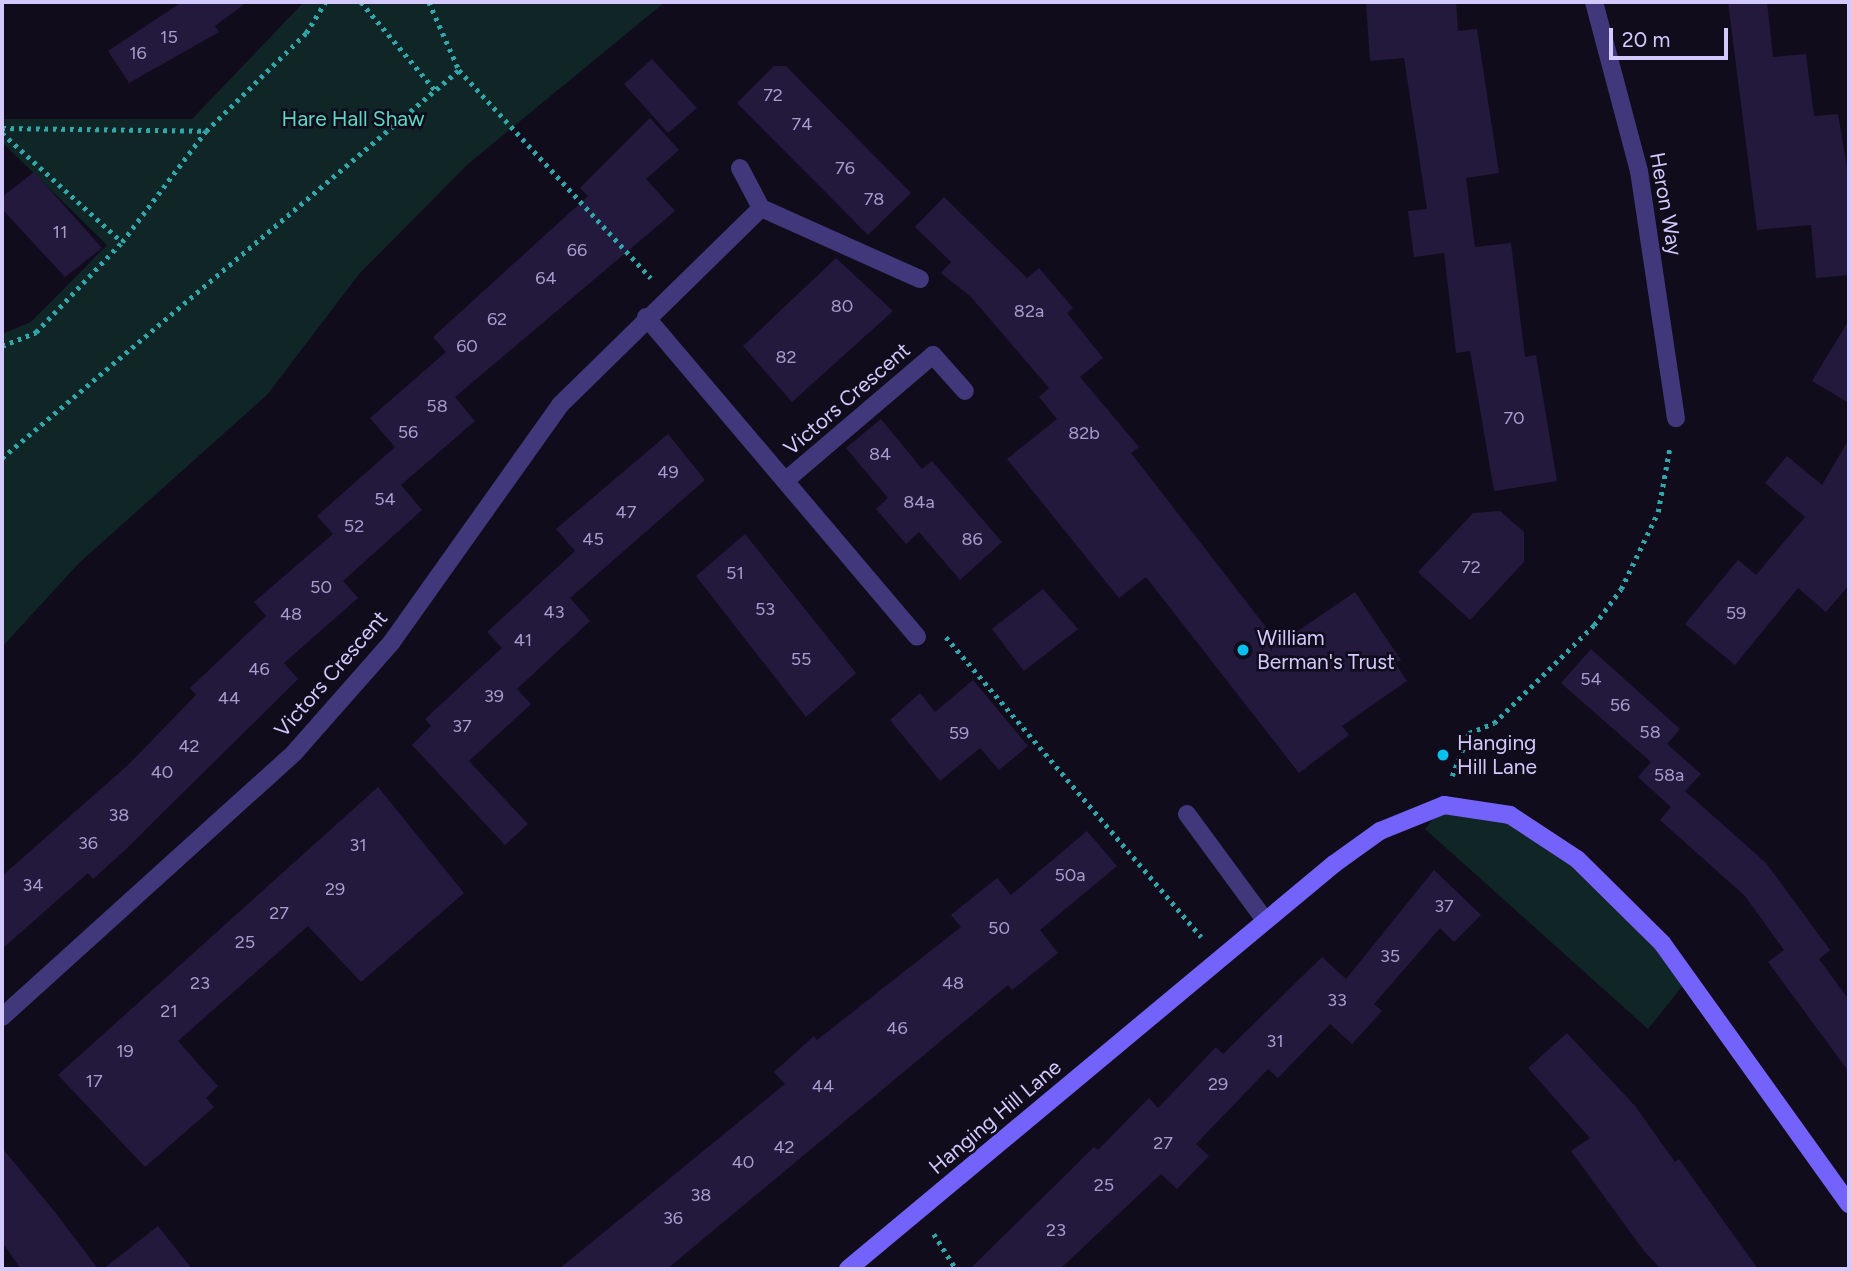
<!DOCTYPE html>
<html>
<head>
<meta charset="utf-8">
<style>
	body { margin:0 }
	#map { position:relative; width:1851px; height:1271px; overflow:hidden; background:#100c1c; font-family:Figtree,sans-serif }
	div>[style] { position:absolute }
	.green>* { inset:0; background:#0f2526 }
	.building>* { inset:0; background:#23193d }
	.path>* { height:4.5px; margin-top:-2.25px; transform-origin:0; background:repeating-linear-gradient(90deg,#30a7aa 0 3.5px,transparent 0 8.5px) }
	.street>* { height:18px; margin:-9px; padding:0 9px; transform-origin:9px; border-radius:9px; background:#40387a }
	.secondary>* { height:18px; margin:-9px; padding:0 9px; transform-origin:9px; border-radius:9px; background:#7463fa }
	.dots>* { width:19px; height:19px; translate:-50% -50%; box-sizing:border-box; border:4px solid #100c1c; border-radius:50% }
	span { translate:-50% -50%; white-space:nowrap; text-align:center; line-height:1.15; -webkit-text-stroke:5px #100c1c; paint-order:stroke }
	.number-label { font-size:18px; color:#a79dcd }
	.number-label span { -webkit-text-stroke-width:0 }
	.park-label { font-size:21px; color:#58dac5 }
	.street-label { font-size:21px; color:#d3c9fd }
	.poi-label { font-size:21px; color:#d3c9fd }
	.left { translate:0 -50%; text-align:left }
	.frame { position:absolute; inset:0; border:4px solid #d3c9fd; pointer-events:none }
	.scale { position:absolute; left:1609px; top:28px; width:119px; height:32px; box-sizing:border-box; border:4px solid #d3c9fd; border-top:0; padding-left:9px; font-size:21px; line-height:24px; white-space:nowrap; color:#d3c9fd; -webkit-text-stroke:5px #100c1c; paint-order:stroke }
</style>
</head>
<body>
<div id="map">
	<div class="green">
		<div style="clip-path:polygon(304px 2px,665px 2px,468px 164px,359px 274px,267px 395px,79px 563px,2px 647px,2px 334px,31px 322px,107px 245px,2px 142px,2px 119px,192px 119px)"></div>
		<div style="clip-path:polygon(1444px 805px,1510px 815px,1577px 859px,1688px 979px,1648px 1029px,1425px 829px)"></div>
	</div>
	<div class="building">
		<div style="clip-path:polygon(182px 2px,247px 2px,215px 26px,219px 32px,129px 83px,108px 51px)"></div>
		<div style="clip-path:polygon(1366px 2px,1456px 2px,1458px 31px,1477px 29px,1499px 173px,1466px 178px,1475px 247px,1511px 243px,1525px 357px,1536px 355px,1557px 481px,1494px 491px,1470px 351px,1456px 353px,1444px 253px,1414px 257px,1408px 211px,1427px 209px,1404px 58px,1370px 61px)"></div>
		<div style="clip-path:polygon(1728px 2px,1767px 2px,1773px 57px,1806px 54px,1814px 116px,1838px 114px,1849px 180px,1849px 275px,1816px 278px,1811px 225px,1757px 230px)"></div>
		<div style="clip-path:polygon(652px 59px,697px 108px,668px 133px,624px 84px)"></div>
		<div style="clip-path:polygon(774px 66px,786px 66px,911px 193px,868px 235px,737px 103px)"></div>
		<div style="clip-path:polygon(650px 118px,679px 150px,646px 179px,675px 211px,455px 397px,475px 421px,401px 485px,422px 510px,343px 581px,358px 598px,284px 663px,298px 679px,124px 851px,93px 879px,88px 873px,2px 949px,2px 876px,128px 765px,196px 695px,190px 688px,266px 616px,254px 602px,333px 534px,317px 516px,395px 447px,370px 418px,446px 352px,433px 337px,588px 196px,580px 188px)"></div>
		<div style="clip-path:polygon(34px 172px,102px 248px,65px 277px,2px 209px,2px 197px)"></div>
		<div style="clip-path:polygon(944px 197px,1027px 278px,1039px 268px,1073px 308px,1067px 313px,1103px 358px,1080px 377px,1139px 447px,1131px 453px,1279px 644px,1355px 592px,1401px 660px,1395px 663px,1407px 681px,1342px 726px,1349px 735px,1299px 773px,1146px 577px,1119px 598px,1007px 459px,1057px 419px,1039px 397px,1049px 388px,971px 297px,941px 273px,951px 262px,915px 227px)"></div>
		<div style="clip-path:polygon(836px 258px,893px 311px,792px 402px,743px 346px)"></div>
		<div style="clip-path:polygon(1849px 320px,1849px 403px,1812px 381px)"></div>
		<div style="clip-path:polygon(881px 419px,922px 469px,932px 461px,1002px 542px,960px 580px,919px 532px,906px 544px,876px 509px,888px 498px,846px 448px)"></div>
		<div style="clip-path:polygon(668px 434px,705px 480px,570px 598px,590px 621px,517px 689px,531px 704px,469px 761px,528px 824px,505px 845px,412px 745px,431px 726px,425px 719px,502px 648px,487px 632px,575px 551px,556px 529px)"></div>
		<div style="clip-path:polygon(1849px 439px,1849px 585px,1826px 612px,1798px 588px,1735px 665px,1685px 624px,1738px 560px,1756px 575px,1805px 517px,1765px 483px,1787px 456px,1822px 485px)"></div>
		<div style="clip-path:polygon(1500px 511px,1524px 532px,1524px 562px,1470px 620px,1418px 572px,1473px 513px)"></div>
		<div style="clip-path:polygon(745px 534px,856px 673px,806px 717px,696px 576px)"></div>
		<div style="clip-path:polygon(1043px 589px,1078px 629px,1024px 671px,992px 629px)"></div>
		<div style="clip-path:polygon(1591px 649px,1680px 729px,1667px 744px,1701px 774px,1685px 791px,1766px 863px,1830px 950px,1819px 959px,1849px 1000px,1849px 1072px,1768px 962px,1784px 950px,1745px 896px,1660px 820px,1671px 807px,1638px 777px,1651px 762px,1561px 683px)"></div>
		<div style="clip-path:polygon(973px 680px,1028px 746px,999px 770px,980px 748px,940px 781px,890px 720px,920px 693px,935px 712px)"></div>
		<div style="clip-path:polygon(378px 787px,464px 893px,361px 982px,308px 926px,178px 1041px,218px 1086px,206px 1098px,214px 1107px,145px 1167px,58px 1075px)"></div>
		<div style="clip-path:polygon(1087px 831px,1117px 866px,1040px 930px,1058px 953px,1012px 990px,1008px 985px,667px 1269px,559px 1269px,785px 1084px,774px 1072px,814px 1036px,817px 1040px,961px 927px,951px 915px,997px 878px,1011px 895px)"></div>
		<div style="clip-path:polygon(1434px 870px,1481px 915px,1454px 942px,1440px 928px,1374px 1004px,1382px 1011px,1352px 1044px,1330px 1024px,1278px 1078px,1268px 1069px,1196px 1144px,1209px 1156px,1177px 1189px,1161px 1174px,1060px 1269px,970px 1269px,1094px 1147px,1098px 1150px,1149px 1098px,1158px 1108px,1216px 1047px,1223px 1054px,1322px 957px,1346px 979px)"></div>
		<div style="clip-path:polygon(1567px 1033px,1635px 1106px,1675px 1162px,1679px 1159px,1758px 1269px,1661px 1269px,1644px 1251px,1571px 1151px,1590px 1138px,1528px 1068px)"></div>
		<div style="clip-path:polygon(2px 1148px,55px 1212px,98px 1269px,21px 1269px,2px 1242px)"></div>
		<div style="clip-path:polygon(158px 1226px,192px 1269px,103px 1269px)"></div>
	</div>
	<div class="path">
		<div style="left:361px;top:2px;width:115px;rotate:49.9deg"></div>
		<div style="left:429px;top:2px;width:74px;rotate:66.2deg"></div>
		<div style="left:2px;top:128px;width:203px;rotate:0.8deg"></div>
		<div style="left:2px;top:133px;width:162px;rotate:42.2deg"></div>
		<div style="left:2px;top:346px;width:37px;rotate:-22deg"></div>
		<div style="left:36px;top:332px;width:124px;rotate:-46.3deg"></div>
		<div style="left:122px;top:242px;width:139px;rotate:-52.9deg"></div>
		<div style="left:206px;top:131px;width:140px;rotate:-44.4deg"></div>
		<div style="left:306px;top:33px;width:36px;rotate:-58deg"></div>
		<div style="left:2px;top:458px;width:599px;rotate:-40.33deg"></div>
		<div style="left:459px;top:70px;width:283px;rotate:47.3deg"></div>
		<div style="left:946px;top:637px;width:394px;rotate:49.6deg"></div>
		<div style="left:1452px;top:776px;width:46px;rotate:-68.4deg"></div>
		<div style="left:1469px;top:733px;width:27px;rotate:-22deg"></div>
		<div style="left:1494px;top:723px;width:140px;rotate:-44.4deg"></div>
		<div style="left:1594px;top:625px;width:45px;rotate:-53.1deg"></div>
		<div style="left:1621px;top:589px;width:85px;rotate:-64.3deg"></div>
		<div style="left:1658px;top:512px;width:67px;rotate:-79.7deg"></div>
		<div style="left:934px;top:1234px;width:41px;rotate:57.8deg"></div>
	</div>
	<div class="street">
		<div style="left:1594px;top:2px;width:175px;rotate:75.1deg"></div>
		<div style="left:1639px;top:171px;width:250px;rotate:81.5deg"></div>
		<div style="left:740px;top:168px;width:45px;rotate:62.3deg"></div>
		<div style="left:761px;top:208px;width:174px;rotate:24.1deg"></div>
		<div style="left:646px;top:317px;width:419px;rotate:49.7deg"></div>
		<div style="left:785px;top:481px;width:194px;rotate:-40.4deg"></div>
		<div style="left:933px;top:355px;width:48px;rotate:48.4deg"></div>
		<div style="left:1187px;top:814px;width:130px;rotate:53.7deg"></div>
		<div style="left:2px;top:1017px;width:394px;rotate:-42.1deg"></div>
		<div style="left:294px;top:753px;width:147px;rotate:-48.6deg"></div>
		<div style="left:391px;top:643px;width:292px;rotate:-54.6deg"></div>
		<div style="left:560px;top:405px;width:281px;rotate:-44.4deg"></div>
	</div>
	<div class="secondary">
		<div style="left:848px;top:1269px;width:633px;rotate:-39.81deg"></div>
		<div style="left:1334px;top:864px;width:57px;rotate:-35.7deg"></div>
		<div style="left:1380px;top:831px;width:69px;rotate:-22.1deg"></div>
		<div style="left:1444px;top:805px;width:67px;rotate:8.6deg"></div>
		<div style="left:1510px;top:815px;width:80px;rotate:33.3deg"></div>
		<div style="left:1577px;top:859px;width:120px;rotate:44.7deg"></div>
		<div style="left:1662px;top:943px;width:321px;rotate:54.4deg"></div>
	</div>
	<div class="dots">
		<div style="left:1243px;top:650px;background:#07c0eb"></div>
		<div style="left:1443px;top:755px;background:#07c0eb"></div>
	</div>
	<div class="number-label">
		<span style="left:169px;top:37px">15</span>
		<span style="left:138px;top:53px">16</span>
		<span style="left:773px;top:95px">72</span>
		<span style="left:802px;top:124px">74</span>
		<span style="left:845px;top:168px">76</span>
		<span style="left:874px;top:199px">78</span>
		<span style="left:60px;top:232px">11</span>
		<span style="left:577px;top:250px">66</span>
		<span style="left:546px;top:278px">64</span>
		<span style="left:842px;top:306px">80</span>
		<span style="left:1029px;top:311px">82a</span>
		<span style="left:497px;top:319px">62</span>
		<span style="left:467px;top:346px">60</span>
		<span style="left:786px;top:357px">82</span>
		<span style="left:437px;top:406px">58</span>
		<span style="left:1514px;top:418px">70</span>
		<span style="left:408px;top:432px">56</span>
		<span style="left:1084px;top:433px">82b</span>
		<span style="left:880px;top:454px">84</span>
		<span style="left:668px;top:472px">49</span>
		<span style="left:385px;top:499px">54</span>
		<span style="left:919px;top:502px">84a</span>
		<span style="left:626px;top:512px">47</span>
		<span style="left:354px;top:526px">52</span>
		<span style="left:593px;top:539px">45</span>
		<span style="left:972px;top:539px">86</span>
		<span style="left:1471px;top:567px">72</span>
		<span style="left:735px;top:573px">51</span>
		<span style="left:321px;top:587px">50</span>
		<span style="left:765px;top:609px">53</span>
		<span style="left:554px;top:612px">43</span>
		<span style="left:1736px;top:613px">59</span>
		<span style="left:291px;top:614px">48</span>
		<span style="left:523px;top:640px">41</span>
		<span style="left:801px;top:659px">55</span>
		<span style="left:259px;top:669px">46</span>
		<span style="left:1591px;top:679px">54</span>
		<span style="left:494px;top:696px">39</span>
		<span style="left:229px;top:698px">44</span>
		<span style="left:1620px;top:705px">56</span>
		<span style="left:462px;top:726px">37</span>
		<span style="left:1650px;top:732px">58</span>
		<span style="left:959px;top:733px">59</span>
		<span style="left:189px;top:746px">42</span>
		<span style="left:162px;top:772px">40</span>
		<span style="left:1669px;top:775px">58a</span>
		<span style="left:119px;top:815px">38</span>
		<span style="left:88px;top:843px">36</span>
		<span style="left:358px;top:845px">31</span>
		<span style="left:1070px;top:875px">50a</span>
		<span style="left:33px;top:885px">34</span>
		<span style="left:335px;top:889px">29</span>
		<span style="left:1444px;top:906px">37</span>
		<span style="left:279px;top:913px">27</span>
		<span style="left:999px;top:928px">50</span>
		<span style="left:245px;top:942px">25</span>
		<span style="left:1390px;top:956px">35</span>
		<span style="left:200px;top:983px">23</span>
		<span style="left:953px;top:983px">48</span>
		<span style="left:1337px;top:1000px">33</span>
		<span style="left:169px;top:1011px">21</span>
		<span style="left:897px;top:1028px">46</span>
		<span style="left:1275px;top:1041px">31</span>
		<span style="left:125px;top:1051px">19</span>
		<span style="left:94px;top:1081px">17</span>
		<span style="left:1218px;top:1084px">29</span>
		<span style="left:823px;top:1086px">44</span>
		<span style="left:1163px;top:1143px">27</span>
		<span style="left:784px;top:1147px">42</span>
		<span style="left:743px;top:1162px">40</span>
		<span style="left:1104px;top:1185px">25</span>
		<span style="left:701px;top:1195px">38</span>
		<span style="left:673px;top:1218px">36</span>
		<span style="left:1056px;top:1230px">23</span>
	</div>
	<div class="park-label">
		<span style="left:353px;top:119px">Hare Hall Shaw</span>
	</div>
	<div class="street-label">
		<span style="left:1666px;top:204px;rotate:80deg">Heron Way</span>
		<span style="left:847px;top:399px;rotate:-41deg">Victors Crescent</span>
		<span style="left:331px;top:674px;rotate:-49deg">Victors Crescent</span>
		<span style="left:995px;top:1117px;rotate:-40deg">Hanging Hill Lane</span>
	</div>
	<div class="poi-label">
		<span class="left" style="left:1257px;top:650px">William<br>Berman's Trust</span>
		<span class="left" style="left:1457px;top:755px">Hanging<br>Hill Lane</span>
	</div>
	<div class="frame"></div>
	<div class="scale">20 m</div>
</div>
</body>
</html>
